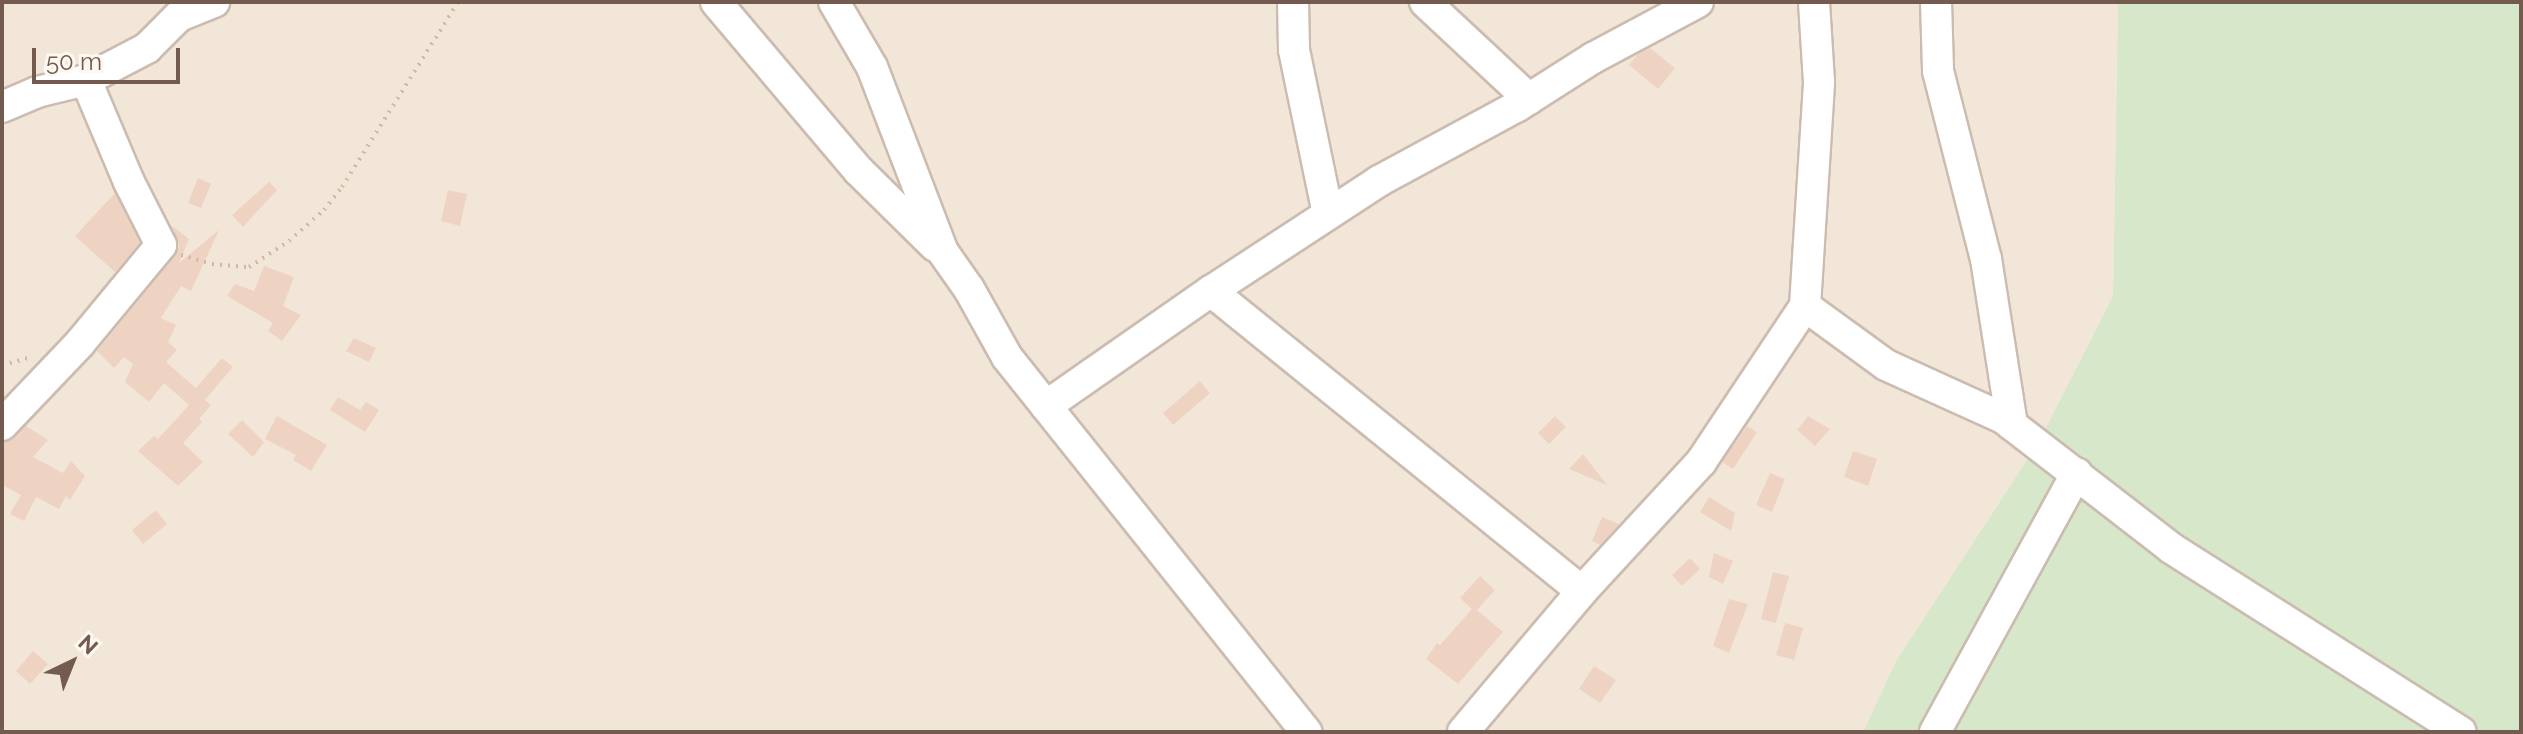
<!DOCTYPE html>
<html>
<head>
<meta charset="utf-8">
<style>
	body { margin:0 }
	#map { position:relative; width:2523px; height:734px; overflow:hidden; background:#fbf4ea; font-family:Raleway,sans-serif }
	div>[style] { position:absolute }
	.residential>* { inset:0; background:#f2e6d9 }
	.green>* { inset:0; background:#d6e8c9 }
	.building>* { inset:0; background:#eed3c3 }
	.path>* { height:4px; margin-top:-2px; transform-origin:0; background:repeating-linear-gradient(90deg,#d3b7a6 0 2px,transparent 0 8px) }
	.roads { filter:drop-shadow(2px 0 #ccbcb0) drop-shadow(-2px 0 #ccbcb0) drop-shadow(0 2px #ccbcb0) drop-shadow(0 -2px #ccbcb0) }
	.minor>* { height:30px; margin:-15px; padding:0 15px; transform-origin:15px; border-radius:15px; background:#fff }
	span { translate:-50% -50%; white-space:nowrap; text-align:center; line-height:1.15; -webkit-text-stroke:6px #fef8f0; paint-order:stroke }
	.frame { position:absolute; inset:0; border:4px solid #745b4f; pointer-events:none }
	.north { position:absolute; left:32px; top:622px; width:80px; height:80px; -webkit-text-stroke:6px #fef8f0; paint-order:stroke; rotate:43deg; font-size:22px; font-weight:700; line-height:32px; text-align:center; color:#745b4f }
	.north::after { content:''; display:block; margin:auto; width:28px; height:36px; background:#745b4f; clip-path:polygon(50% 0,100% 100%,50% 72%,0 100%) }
	.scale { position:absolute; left:32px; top:48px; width:148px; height:36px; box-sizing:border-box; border:4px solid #745b4f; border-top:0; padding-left:10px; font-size:24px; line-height:28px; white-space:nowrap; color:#745b4f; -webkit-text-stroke:6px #fef8f0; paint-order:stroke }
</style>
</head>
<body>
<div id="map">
	<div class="residential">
		<div style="clip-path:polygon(2px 2px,2118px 2px,2113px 296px,2038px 443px,1896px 661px,1863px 732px,2px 732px)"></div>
	</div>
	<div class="green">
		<div style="clip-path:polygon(2118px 2px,2521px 2px,2521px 732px,1863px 732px,1896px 661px,2038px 443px,2113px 296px)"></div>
	</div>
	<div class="building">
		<div style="clip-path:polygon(1650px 48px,1675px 68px,1658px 89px,1629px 65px,1637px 55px)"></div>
		<div style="clip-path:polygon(198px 178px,211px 184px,201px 208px,188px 203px)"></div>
		<div style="clip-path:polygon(269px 182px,277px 190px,243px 227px,232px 215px)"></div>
		<div style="clip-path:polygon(448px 190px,467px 194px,460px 226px,441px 221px)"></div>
		<div style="clip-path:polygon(115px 193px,140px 243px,115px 272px,75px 236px)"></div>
		<div style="clip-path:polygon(172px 226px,189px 239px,179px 263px,219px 230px,191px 291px,181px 286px,161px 318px,176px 325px,168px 342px,177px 350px,166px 362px,196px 388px,222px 358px,233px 367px,205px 400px,211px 405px,199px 419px,202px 422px,183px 443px,203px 462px,178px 486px,138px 451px,154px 436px,158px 439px,189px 405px,164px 383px,149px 402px,125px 382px,133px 364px,124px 357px,114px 368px,97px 351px,175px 256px,179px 246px)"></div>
		<div style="clip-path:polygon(264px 266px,294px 277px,283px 306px,301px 315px,282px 341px,268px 331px,273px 323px,227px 296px,235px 284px,254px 291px)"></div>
		<div style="clip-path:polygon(354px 338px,376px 348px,369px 362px,346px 351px)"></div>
		<div style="clip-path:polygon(1200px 381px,1210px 393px,1173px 425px,1163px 413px)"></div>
		<div style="clip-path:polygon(338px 397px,360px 410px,366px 402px,379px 410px,365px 432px,330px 410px)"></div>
		<div style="clip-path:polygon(277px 416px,327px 445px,311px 471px,293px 460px,296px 455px,265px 439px)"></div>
		<div style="clip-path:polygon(1555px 416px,1566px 427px,1549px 444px,1538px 433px)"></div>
		<div style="clip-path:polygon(1808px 416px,1830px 429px,1815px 446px,1797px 430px)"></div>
		<div style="clip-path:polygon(242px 420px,264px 442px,253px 457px,228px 434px)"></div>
		<div style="clip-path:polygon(26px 426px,48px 440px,33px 457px,63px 473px,71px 461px,85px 476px,70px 500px,66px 496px,59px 509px,36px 497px,24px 521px,10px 514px,21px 495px,2px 485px,2px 442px,14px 438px)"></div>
		<div style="clip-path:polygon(1747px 426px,1757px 432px,1733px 469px,1722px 462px)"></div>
		<div style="clip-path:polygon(1853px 451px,1877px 459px,1868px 486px,1844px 477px)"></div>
		<div style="clip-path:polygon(1583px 454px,1607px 485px,1569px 469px)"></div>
		<div style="clip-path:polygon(1770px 473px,1785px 479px,1772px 512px,1756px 505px)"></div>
		<div style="clip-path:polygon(1709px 497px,1735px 513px,1731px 531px,1700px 512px)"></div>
		<div style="clip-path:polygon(156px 510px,167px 524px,143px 544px,132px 530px)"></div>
		<div style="clip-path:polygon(1602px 517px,1619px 524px,1600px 545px,1592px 541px)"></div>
		<div style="clip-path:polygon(1714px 553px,1733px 561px,1723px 584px,1709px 577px)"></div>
		<div style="clip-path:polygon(1690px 558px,1700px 569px,1682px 586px,1672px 575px)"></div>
		<div style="clip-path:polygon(1773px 572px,1789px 576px,1776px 623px,1761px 619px)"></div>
		<div style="clip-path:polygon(1480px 576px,1495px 590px,1477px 610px,1503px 632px,1458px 684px,1426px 659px,1437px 643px,1440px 645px,1472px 609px,1460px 598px)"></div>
		<div style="clip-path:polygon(1729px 599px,1748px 604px,1729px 653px,1713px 646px)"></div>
		<div style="clip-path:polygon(1785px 623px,1803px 628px,1794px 660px,1776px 655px)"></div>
		<div style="clip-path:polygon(33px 651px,48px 664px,30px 684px,16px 671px)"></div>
		<div style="clip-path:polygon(1594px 666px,1616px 680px,1600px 703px,1579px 689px)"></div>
	</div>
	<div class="path">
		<div style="left:181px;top:255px;width:32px;rotate:16deg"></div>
		<div style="left:212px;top:264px;width:37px;rotate:5deg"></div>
		<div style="left:249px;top:267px;width:48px;rotate:-33deg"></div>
		<div style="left:289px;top:241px;width:47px;rotate:-41.5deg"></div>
		<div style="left:324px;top:210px;width:29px;rotate:-52deg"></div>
		<div style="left:342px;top:187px;width:218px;rotate:-57.9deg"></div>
		<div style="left:2px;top:365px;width:31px;rotate:-15deg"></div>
	</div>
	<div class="roads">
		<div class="minor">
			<div style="left:716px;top:2px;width:220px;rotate:49.8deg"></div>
			<div style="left:858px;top:170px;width:108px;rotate:44.6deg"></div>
			<div style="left:834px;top:2px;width:75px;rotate:59.7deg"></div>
			<div style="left:872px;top:67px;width:198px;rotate:69deg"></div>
			<div style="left:943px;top:252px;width:45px;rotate:54.9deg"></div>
			<div style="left:969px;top:289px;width:78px;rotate:60.8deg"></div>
			<div style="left:1007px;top:357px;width:480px;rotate:51.4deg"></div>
			<div style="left:1293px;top:2px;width:48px;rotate:88.8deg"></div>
			<div style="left:1294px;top:50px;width:167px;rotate:78.3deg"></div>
			<div style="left:1425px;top:2px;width:142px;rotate:43deg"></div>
			<div style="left:1936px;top:2px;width:69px;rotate:88.3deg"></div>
			<div style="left:1938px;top:71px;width:194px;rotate:75.7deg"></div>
			<div style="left:1986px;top:259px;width:168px;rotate:81.1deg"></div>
			<div style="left:2px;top:107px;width:38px;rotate:-23deg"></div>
			<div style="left:37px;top:92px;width:50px;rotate:-13.8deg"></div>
			<div style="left:86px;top:80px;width:69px;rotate:-27.7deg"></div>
			<div style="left:147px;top:48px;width:45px;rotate:-45deg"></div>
			<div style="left:179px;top:16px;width:38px;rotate:-22deg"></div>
			<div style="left:1211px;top:291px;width:201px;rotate:-33.2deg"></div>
			<div style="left:1379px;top:181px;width:156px;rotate:-28.4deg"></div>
			<div style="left:1516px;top:107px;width:91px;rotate:-32.5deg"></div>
			<div style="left:1593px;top:58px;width:119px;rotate:-28.1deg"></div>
			<div style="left:1805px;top:306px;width:100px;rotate:36.1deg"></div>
			<div style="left:1886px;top:365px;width:128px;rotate:24.4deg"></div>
			<div style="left:2003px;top:418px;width:212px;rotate:37.7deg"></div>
			<div style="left:2171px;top:548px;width:343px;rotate:32.4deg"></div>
			<div style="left:1046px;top:406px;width:201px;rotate:-34.9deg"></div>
			<div style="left:1211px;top:291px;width:477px;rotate:39deg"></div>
			<div style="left:2px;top:425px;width:113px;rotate:-46.4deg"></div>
			<div style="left:80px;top:343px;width:127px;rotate:-50.4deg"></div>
			<div style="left:161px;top:245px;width:71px;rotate:-116.9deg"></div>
			<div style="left:129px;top:182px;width:111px;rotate:-112.9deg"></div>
			<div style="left:1463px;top:732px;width:185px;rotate:-49.8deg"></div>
			<div style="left:1582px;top:591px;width:176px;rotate:-47.3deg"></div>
			<div style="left:1701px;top:462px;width:187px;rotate:-56.3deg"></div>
			<div style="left:1805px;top:306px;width:224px;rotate:-86.4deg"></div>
			<div style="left:1819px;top:82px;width:80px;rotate:-93.6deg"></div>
			<div style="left:1935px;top:732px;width:295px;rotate:-61.3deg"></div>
		</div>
	</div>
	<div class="frame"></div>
	<div class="north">N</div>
	<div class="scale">50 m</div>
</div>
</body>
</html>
